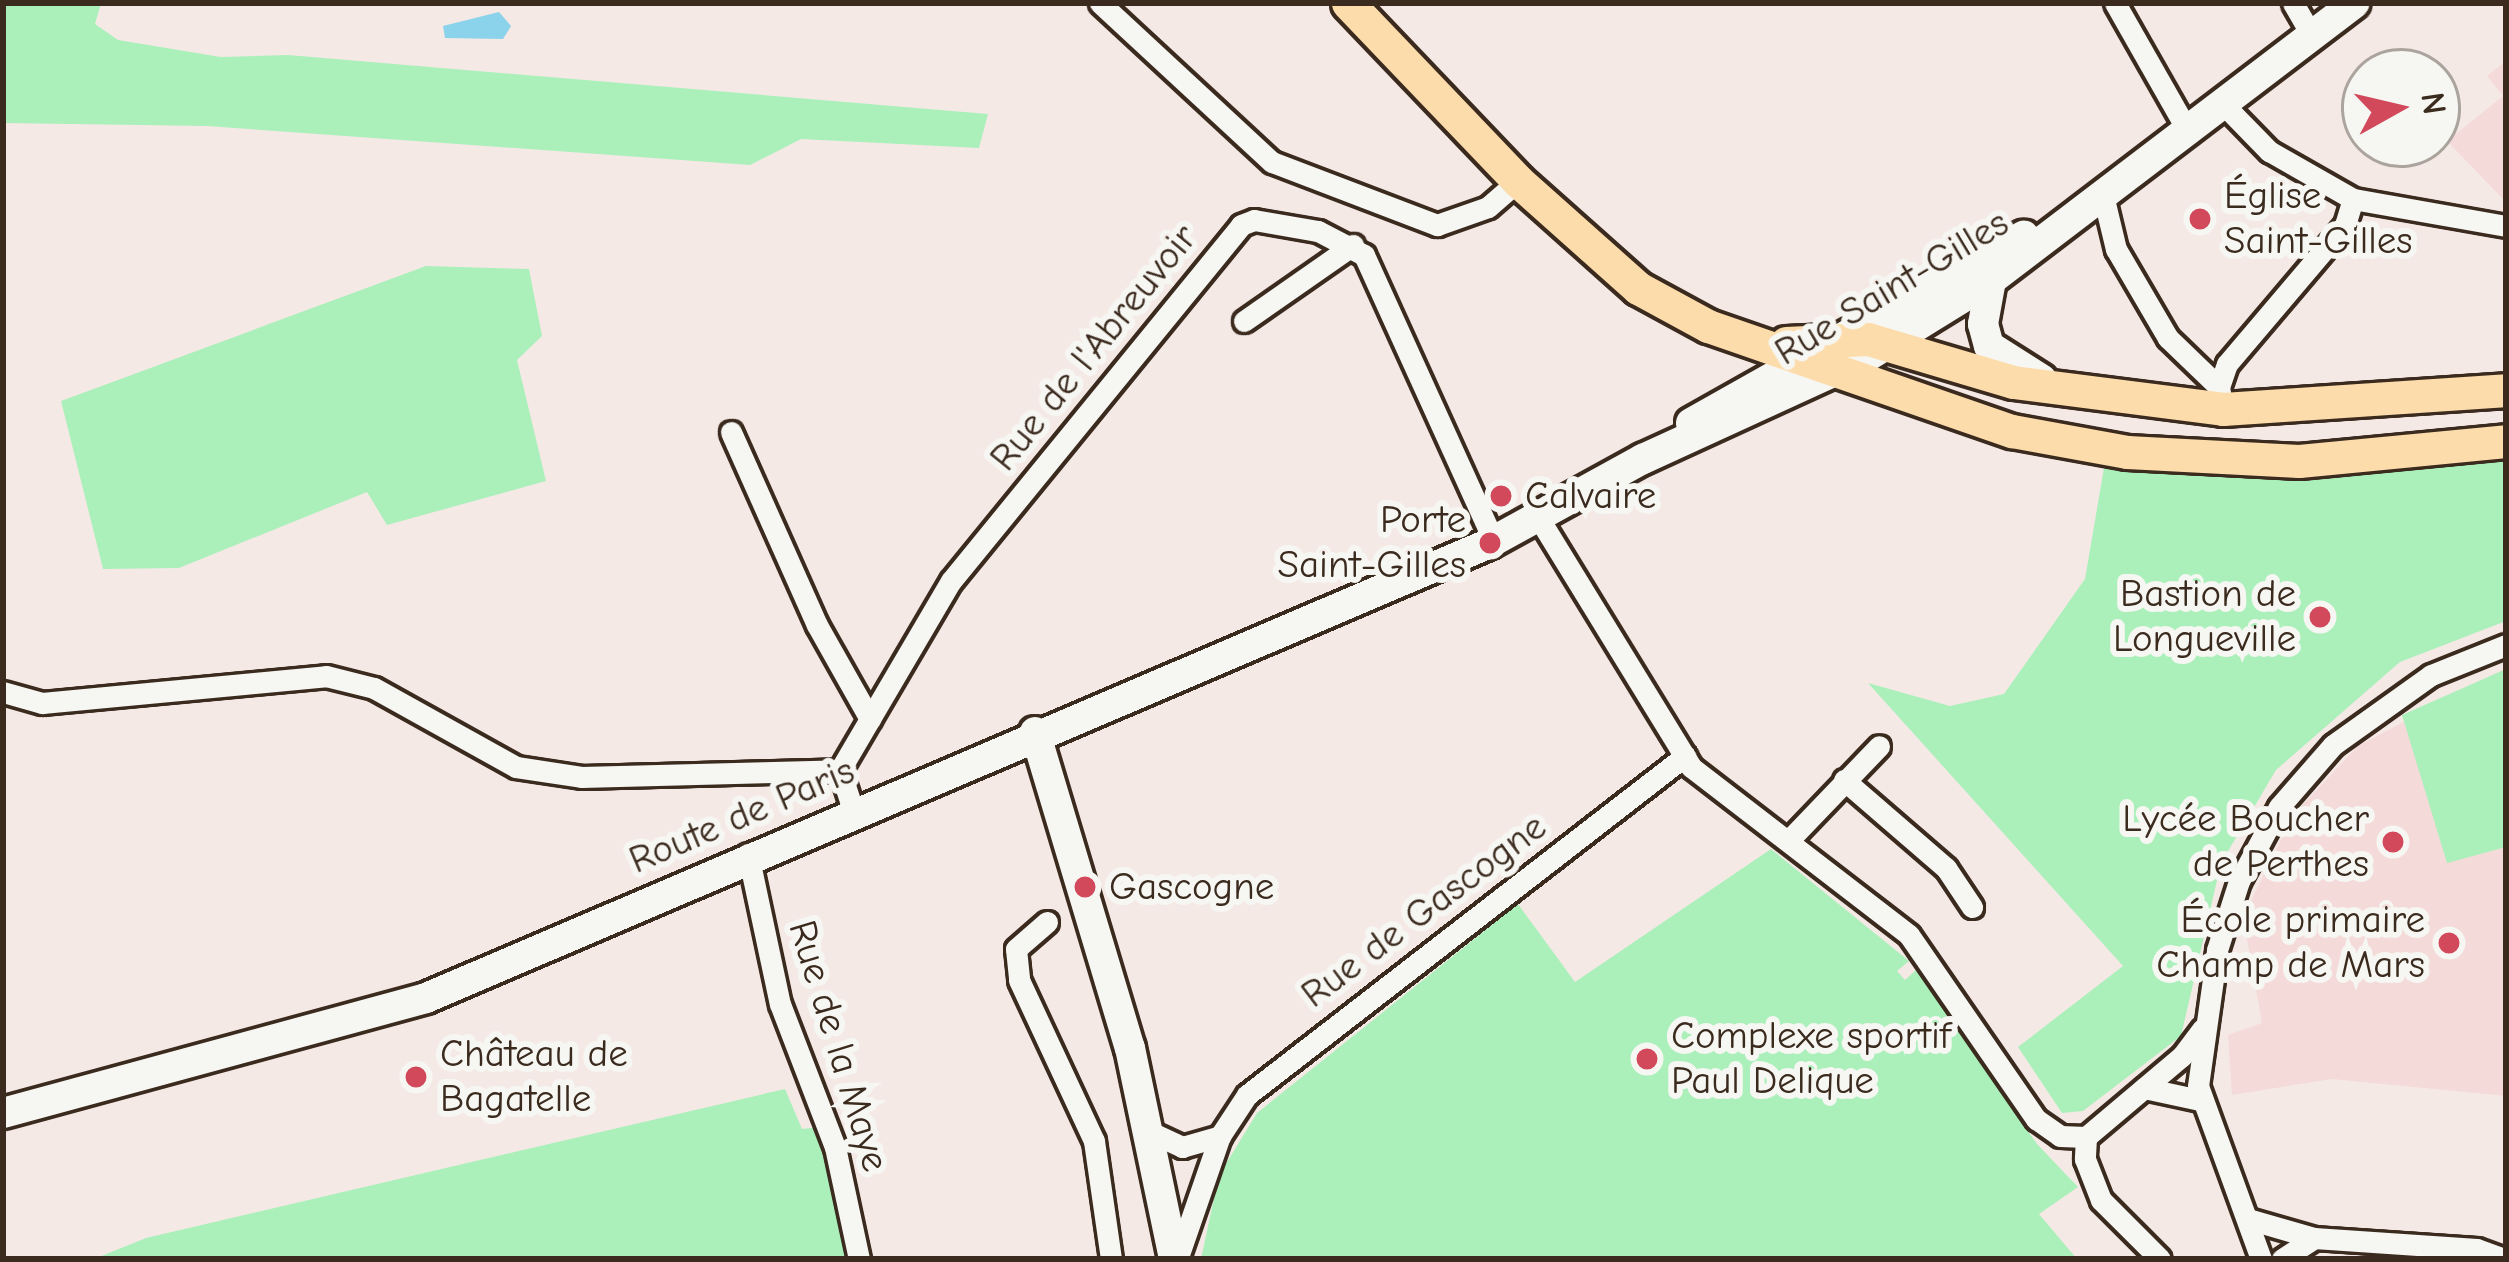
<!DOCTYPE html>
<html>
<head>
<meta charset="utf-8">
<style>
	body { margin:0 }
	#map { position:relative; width:2509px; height:1262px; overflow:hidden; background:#f5e9e6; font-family:"Comic Neue",sans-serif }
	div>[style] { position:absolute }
	.built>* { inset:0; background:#f4dad8 }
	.green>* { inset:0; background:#abf0bb }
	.water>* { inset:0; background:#8ad3eb }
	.roads { filter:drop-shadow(3px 0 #3b2a1e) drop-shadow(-3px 0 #3b2a1e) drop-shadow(0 3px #3b2a1e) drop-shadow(0 -3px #3b2a1e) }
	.street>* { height:21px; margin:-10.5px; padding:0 10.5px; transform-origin:10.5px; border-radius:10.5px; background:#f6f6f2 }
	.secondary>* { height:30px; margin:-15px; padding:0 15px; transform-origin:15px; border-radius:15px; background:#f6f6f2 }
	.primary>* { height:33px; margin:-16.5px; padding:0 16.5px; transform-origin:16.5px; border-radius:16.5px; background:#fddcac }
	.dots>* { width:33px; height:33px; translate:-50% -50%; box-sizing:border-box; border:6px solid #f6f6f2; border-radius:50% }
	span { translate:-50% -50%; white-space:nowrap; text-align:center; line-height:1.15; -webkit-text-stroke:12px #f6f6f2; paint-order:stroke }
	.poi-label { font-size:39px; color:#3b2a1e }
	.left { translate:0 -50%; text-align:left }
	.right { translate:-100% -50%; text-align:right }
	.street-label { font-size:39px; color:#3b2a1e }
	.frame { position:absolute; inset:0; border:6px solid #3b2a1e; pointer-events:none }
	.north { position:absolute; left:2341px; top:48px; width:120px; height:120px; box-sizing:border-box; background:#f6f6f2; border:3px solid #aba49d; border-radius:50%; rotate:82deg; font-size:33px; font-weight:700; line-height:48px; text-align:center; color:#3b2a1e }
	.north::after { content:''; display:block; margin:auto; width:42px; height:54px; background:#d1495b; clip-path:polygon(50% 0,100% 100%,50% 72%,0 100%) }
</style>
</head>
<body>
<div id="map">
	<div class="built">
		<div style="clip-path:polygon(2506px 61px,2506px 213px,2504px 213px,2504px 200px,2447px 141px,2503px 96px,2487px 76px)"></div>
		<div style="clip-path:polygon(2506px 668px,2506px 1096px,2332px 1079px,2232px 1095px,2228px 1035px,2262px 1023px,2243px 917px,2293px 815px,2358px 746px)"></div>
	</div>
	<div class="green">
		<div style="clip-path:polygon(3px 3px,101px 3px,95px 24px,118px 40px,221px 57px,288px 55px,988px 114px,979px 148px,801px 139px,750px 165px,207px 126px,3px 123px)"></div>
		<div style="clip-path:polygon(426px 266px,529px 269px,542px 336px,517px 360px,546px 481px,387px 525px,367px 492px,179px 568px,103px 569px,61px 401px)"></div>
		<div style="clip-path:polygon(2506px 453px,2506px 621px,2400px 662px,2276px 770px,2221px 863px,2181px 1036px,2083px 1111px,2062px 1113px,2018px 1047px,2123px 966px,1868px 683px,1950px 706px,2004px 694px,2085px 579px,2106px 456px)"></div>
		<div style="clip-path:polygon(2506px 669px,2506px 847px,2447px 863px,2402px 715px)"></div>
		<div style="clip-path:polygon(1771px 849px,1909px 961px,1897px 971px,1905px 980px,1916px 970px,2037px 1144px,2078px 1187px,2039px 1214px,2077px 1259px,1201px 1259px,1219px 1175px,1257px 1113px,1518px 904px,1575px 982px)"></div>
		<div style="clip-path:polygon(785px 1089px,802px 1129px,821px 1127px,851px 1259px,94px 1259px,146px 1238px)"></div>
	</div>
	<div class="water">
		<div style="clip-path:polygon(499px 12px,511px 26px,503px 39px,445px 38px,443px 26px)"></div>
	</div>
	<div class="roads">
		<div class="street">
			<div style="left:1100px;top:3px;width:234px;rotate:42.8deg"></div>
			<div style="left:1272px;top:162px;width:177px;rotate:20.9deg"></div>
			<div style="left:1437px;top:225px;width:54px;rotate:-19.4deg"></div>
			<div style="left:1488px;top:207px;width:40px;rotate:-41deg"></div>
			<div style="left:2115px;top:3px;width:150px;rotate:60.4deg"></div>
			<div style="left:2293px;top:3px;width:38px;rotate:60deg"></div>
			<div style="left:2226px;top:107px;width:62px;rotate:45.7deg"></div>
			<div style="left:2269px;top:151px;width:97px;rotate:29.7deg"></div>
			<div style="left:2353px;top:199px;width:155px;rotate:10deg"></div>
			<div style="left:2103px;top:195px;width:56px;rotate:76.5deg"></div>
			<div style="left:2116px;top:249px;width:103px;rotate:59.7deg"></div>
			<div style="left:2168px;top:338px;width:71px;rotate:43.9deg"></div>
			<div style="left:2219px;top:387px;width:22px;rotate:80deg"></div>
			<div style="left:1244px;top:321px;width:133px;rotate:-34.9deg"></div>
			<div style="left:2219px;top:387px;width:24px;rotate:-71deg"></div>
			<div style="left:2227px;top:364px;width:182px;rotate:-49.7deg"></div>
			<div style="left:2345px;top:225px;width:27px;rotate:-73deg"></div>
			<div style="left:731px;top:432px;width:211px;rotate:66deg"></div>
			<div style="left:817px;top:625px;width:108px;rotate:60.6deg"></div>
			<div style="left:1538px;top:517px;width:293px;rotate:58.5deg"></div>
			<div style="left:1691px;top:767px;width:275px;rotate:37.6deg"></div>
			<div style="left:1909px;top:935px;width:224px;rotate:55.4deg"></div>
			<div style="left:2036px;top:1119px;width:29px;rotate:35deg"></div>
			<div style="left:2060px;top:1136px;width:26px;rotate:2deg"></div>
			<div style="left:3px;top:692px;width:41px;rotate:15.8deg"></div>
			<div style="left:42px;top:703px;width:285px;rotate:-5.4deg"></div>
			<div style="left:326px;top:676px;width:49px;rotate:14deg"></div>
			<div style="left:374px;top:688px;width:162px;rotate:29.1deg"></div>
			<div style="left:516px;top:767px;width:66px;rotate:8.7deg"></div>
			<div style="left:581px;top:777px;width:259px;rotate:-1.5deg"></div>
			<div style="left:840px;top:770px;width:42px;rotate:72deg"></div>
			<div style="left:840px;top:770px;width:219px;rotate:-59.6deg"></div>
			<div style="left:951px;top:581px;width:459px;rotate:-50.8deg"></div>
			<div style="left:1241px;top:225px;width:14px;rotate:-21deg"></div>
			<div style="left:1254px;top:220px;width:65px;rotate:9.8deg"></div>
			<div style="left:1318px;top:231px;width:52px;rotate:27.6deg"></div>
			<div style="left:1364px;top:255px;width:314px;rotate:65.6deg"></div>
			<div style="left:1844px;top:780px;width:135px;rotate:40.8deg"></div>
			<div style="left:1946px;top:868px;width:47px;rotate:56.3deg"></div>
			<div style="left:1789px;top:840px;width:130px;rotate:-46.2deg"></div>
			<div style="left:748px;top:854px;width:153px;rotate:78deg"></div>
			<div style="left:780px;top:1004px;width:153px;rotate:69deg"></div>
			<div style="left:835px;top:1147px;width:115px;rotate:77.9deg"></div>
			<div style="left:1047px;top:922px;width:41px;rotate:138.9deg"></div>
			<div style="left:1016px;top:949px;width:31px;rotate:84deg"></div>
			<div style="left:1019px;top:980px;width:178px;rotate:65deg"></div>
			<div style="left:1094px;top:1141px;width:119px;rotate:81.8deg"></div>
			<div style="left:2144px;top:1088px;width:57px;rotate:12.1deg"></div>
			<div style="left:1148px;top:1131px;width:38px;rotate:25deg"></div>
			<div style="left:1182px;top:1147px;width:40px;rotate:-16deg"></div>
			<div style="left:2086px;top:1137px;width:126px;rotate:-40.2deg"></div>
			<div style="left:2182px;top:1056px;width:34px;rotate:-53deg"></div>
			<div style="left:2086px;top:1137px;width:22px;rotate:93deg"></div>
			<div style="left:2085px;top:1159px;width:44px;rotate:68.7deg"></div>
			<div style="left:2101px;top:1200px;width:83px;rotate:45deg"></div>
			<div style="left:2248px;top:1219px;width:69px;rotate:16.1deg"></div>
			<div style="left:2314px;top:1238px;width:163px;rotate:3.9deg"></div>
			<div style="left:2477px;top:1249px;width:30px;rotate:20deg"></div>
			<div style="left:1178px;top:1257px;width:128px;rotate:-70.9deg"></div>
			<div style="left:1220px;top:1136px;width:49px;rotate:-56.6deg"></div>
			<div style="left:1247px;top:1095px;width:554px;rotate:-37.74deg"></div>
			<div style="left:2261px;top:1259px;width:184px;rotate:-110deg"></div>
			<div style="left:2198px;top:1086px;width:137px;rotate:-82deg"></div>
			<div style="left:2217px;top:950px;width:72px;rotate:-72.3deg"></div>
			<div style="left:2239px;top:881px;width:84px;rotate:-61.6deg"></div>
			<div style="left:2279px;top:807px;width:82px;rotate:-48.9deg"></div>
			<div style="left:2333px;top:745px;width:120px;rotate:-35.5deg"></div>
			<div style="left:2431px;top:675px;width:81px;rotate:-21.8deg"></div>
			<div style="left:2282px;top:1259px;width:38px;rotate:-33deg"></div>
		</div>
		<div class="secondary">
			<div style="left:1991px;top:280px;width:45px;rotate:100.3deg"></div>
			<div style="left:1983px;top:324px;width:23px;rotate:75deg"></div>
			<div style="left:1989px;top:346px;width:62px;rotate:32.4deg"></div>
			<div style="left:1691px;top:423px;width:382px;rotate:-29.4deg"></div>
			<div style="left:1035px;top:732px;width:330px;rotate:73.3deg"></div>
			<div style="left:1130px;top:1048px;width:216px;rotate:78.2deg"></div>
			<div style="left:3px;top:1113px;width:438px;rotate:-15.2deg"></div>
			<div style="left:426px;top:998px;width:1157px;rotate:-23.15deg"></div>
			<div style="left:1490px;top:543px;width:175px;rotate:-28.8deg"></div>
			<div style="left:1643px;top:459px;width:247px;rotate:-24.6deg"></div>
			<div style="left:1868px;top:356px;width:145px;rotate:-31.7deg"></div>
			<div style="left:1991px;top:280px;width:457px;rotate:-37.3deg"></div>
		</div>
		<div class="primary">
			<div style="left:1348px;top:3px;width:246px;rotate:46.3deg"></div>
			<div style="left:1518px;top:181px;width:161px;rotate:41.7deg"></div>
			<div style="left:1638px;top:288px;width:80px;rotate:28.5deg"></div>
			<div style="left:1708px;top:326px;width:322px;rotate:19.1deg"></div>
			<div style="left:2012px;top:431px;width:117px;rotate:10.3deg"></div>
			<div style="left:2127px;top:452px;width:172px;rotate:3deg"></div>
			<div style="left:2299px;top:461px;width:208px;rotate:-5.5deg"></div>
			<div style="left:1786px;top:343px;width:82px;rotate:-2.8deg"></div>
			<div style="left:1868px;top:339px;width:151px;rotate:16.5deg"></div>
			<div style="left:2013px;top:382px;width:212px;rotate:7.3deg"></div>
			<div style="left:2223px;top:409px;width:284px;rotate:-3.8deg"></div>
		</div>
	</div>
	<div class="dots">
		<div style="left:2200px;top:219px;background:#d1495b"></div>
		<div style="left:1501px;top:496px;background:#d1495b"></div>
		<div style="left:1490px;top:543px;background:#d1495b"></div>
		<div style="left:2320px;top:617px;background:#d1495b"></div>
		<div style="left:2393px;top:842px;background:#d1495b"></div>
		<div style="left:1085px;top:887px;background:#d1495b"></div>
		<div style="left:2449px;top:943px;background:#d1495b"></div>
		<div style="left:1647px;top:1059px;background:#d1495b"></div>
		<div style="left:416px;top:1077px;background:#d1495b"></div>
	</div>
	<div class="poi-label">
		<span class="left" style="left:2224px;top:219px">Église<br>Saint-Gilles</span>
		<span class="left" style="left:1525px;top:496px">Calvaire</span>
		<span class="right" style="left:1466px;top:543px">Porte<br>Saint-Gilles</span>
		<span class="right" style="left:2296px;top:617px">Bastion de<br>Longueville</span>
		<span class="right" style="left:2369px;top:842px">Lycée Boucher<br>de Perthes</span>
		<span class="left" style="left:1109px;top:887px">Gascogne</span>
		<span class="right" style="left:2425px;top:943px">École primaire<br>Champ de Mars</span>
		<span class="left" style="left:1671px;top:1059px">Complexe sportif<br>Paul Delique</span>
		<span class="left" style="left:440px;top:1077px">Château de<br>Bagatelle</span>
	</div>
	<div class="street-label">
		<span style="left:1892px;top:288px;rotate:-31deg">Rue Saint-Gilles</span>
		<span style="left:1094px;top:348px;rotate:-51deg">Rue de l'Abreuvoir</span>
		<span style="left:742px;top:816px;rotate:-23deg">Route de Paris</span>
		<span style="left:1424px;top:911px;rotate:-37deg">Rue de Gascogne</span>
		<span style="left:838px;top:1046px;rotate:73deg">Rue de la Maye</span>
	</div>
	<div class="frame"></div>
	<div class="north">N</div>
</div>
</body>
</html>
